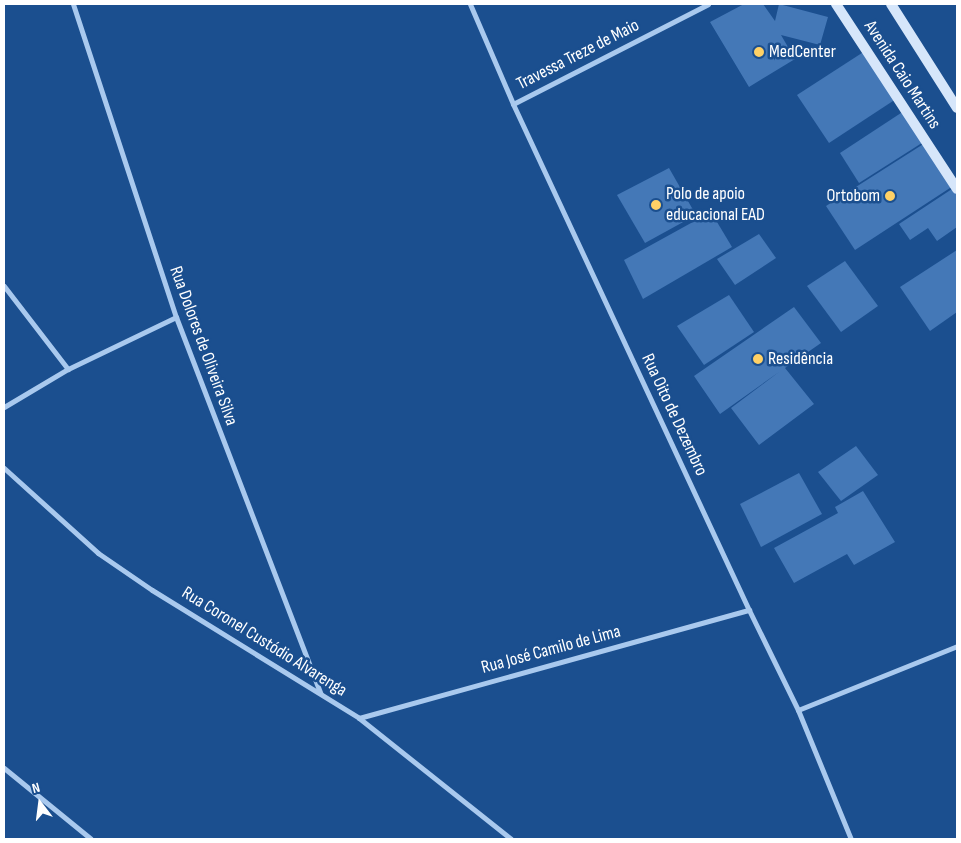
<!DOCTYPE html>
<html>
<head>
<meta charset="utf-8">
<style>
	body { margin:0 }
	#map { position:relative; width:961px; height:843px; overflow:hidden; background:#1b4f8f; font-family:"Sofia Sans Condensed",sans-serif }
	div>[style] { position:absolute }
	.building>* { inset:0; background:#4478b7 }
	.street>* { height:5px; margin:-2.5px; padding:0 2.5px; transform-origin:2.5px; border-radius:2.5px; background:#a9c9ee }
	.secondary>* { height:10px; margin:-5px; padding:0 5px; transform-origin:5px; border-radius:5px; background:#d6e6fa }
	.dots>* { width:14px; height:14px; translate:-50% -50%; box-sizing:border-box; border:2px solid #1b4f8f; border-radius:50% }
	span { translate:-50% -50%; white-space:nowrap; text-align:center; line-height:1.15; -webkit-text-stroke:5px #1b4f8f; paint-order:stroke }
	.poi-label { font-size:18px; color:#fff }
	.left { translate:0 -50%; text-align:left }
	.right { translate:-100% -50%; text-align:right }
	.street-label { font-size:18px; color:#fff }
	.frame { position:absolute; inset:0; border:5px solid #fff; pointer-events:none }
	.north { position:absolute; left:15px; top:778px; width:50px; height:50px; -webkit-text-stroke:4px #1b4f8f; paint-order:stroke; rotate:345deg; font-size:14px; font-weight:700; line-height:20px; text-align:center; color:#fff }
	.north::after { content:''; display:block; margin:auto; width:18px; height:22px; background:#fff; clip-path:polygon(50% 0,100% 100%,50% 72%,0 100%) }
</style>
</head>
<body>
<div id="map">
	<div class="building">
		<div style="clip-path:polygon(744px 4px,763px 4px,775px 21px,779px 4px,828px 17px,820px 45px,781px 35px,795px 59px,749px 87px,710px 22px)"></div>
		<div style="clip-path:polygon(865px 51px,896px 99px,829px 143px,797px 95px)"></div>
		<div style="clip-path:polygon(904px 111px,925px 141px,859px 183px,840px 153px)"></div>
		<div style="clip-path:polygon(925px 143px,953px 186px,855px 250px,826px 206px)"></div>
		<div style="clip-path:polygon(669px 168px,696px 215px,645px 243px,617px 195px)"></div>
		<div style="clip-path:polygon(955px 187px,957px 191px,957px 227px,937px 241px,928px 228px,910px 240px,899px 224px)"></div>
		<div style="clip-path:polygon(711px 212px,732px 247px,643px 299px,624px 260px)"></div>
		<div style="clip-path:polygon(759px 234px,776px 258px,735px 285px,717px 259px)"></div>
		<div style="clip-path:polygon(957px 250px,957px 312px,930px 331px,900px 287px)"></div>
		<div style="clip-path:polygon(845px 261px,878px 306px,841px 332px,807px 286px)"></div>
		<div style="clip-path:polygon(729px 295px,754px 332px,704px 365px,677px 326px)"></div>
		<div style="clip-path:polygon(794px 307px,821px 343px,785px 368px,814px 404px,759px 445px,731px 408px,779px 372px,720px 414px,694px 376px)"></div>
		<div style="clip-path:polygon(856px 446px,878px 475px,841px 501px,818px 472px)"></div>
		<div style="clip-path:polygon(799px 473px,822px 514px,761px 547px,740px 504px)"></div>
		<div style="clip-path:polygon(863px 491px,895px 542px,854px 565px,847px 554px,794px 583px,774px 548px,838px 513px,835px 507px)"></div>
	</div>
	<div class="street">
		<div style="left:73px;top:4px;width:330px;rotate:71.8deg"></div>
		<div style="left:176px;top:317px;width:403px;rotate:69deg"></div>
		<div style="left:470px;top:4px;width:109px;rotate:66.7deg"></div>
		<div style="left:513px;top:104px;width:558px;rotate:65deg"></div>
		<div style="left:749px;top:610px;width:111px;rotate:63.9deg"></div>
		<div style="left:798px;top:710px;width:139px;rotate:67.7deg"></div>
		<div style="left:513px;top:104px;width:219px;rotate:-27.1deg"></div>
		<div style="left:4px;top:286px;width:105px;rotate:52.4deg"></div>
		<div style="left:4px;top:407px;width:74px;rotate:-30.7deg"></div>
		<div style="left:68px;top:369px;width:120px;rotate:-25.7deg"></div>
		<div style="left:4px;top:468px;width:127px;rotate:42.1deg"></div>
		<div style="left:98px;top:553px;width:65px;rotate:34.4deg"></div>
		<div style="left:152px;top:590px;width:243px;rotate:31.7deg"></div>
		<div style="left:359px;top:718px;width:194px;rotate:38.5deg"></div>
		<div style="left:798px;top:710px;width:171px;rotate:-21.9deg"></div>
		<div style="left:359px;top:718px;width:405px;rotate:-15.5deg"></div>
		<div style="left:4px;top:768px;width:112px;rotate:39.2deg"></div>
	</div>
	<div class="secondary">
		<div style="left:836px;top:4px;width:221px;rotate:56.8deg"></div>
		<div style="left:891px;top:4px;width:123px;rotate:57.6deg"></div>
	</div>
	<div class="dots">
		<div style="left:759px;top:52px;background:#ffd166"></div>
		<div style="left:890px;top:196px;background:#ffd166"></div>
		<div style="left:656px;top:205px;background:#ffd166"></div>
		<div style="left:758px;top:359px;background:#ffd166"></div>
	</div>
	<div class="poi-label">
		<span class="left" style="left:769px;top:52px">MedCenter</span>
		<span class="left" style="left:666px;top:205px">Polo de apoio<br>educacional EAD</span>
		<span class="right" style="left:880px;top:196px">Ortobom</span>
		<span class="left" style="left:768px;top:359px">Residência</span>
	</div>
	<div class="street-label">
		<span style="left:578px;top:55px;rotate:-27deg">Travessa Treze de Maio</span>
		<span style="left:902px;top:75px;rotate:57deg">Avenida Caio Martins</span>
		<span style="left:203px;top:346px;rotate:70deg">Rua Dolores de Oliveira Silva</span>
		<span style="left:674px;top:415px;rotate:65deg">Rua Oito de Dezembro</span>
		<span style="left:264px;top:642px;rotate:32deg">Rua Coronel Custódio Alvarenga</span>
		<span style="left:551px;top:650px;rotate:-15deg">Rua José Camilo de Lima</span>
	</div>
	<div class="frame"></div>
	<div class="north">N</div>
</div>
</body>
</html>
